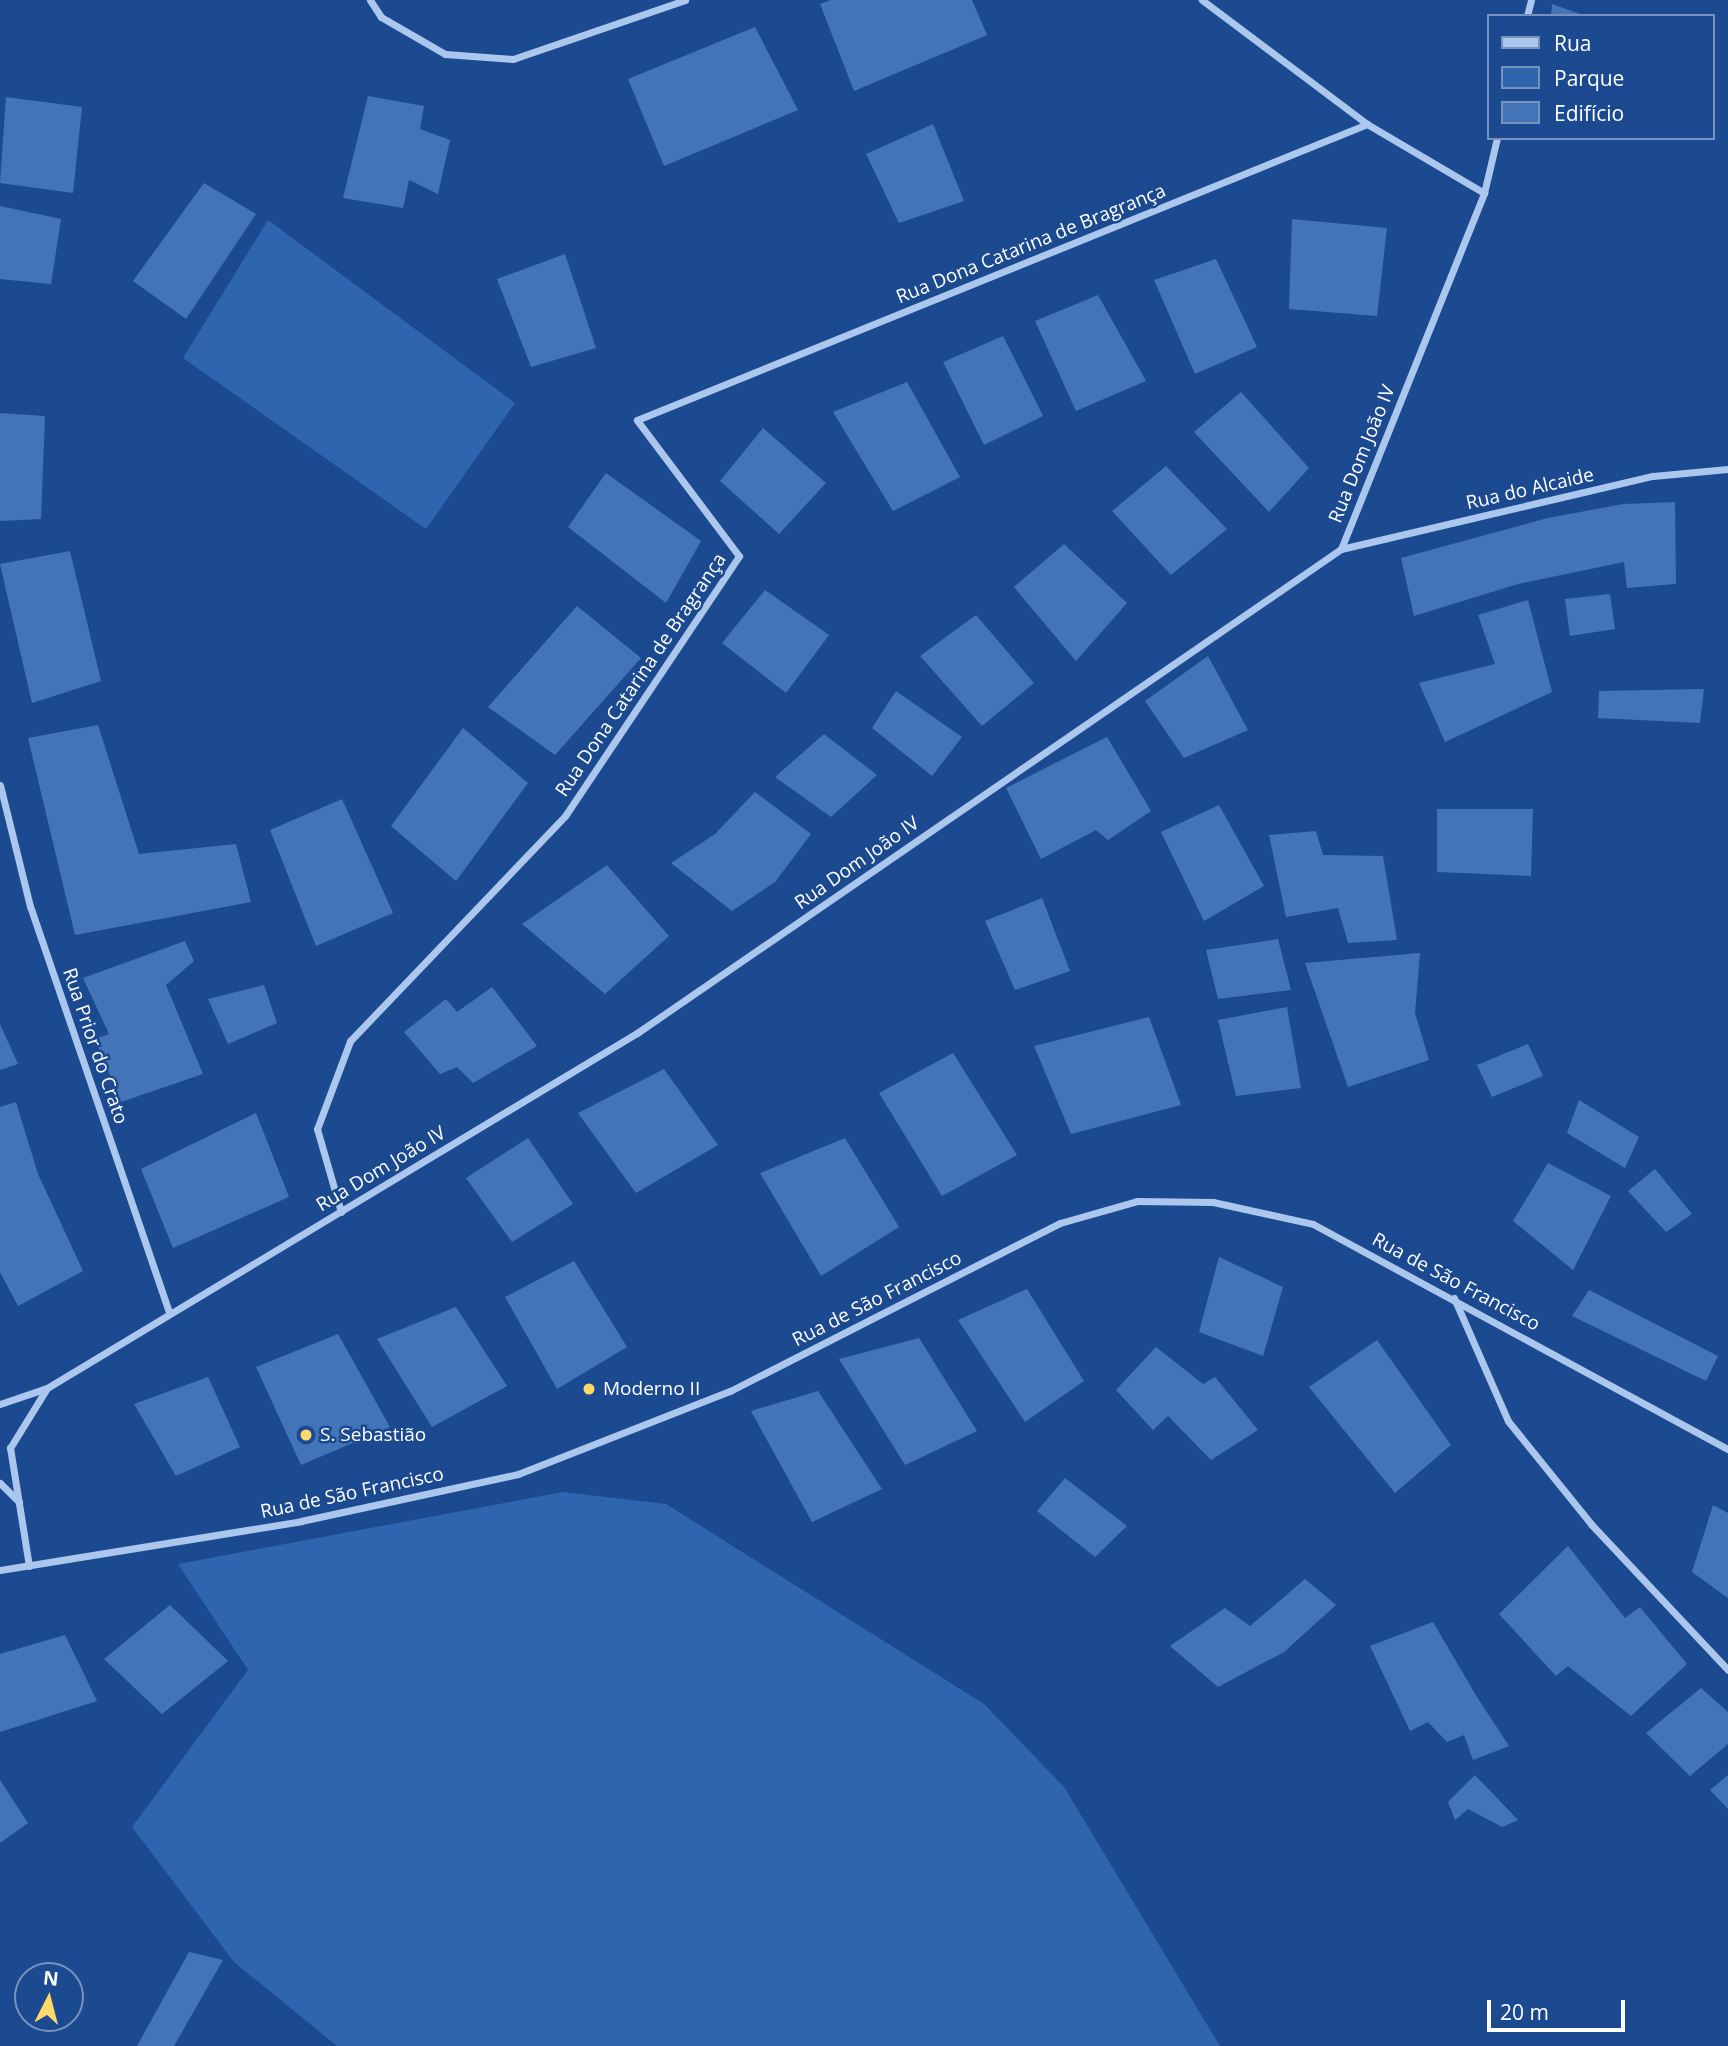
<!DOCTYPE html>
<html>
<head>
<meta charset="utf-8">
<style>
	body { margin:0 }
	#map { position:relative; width:1728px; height:2046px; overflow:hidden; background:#1c4a90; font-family:"Open Sans",sans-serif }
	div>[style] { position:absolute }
	.green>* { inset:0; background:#2f64ae }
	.building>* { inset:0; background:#4474b8 }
	.minor>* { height:7px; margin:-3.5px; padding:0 3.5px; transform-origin:3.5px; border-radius:3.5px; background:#acc7ee }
	.dots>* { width:19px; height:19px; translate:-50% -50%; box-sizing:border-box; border:4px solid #1c4a90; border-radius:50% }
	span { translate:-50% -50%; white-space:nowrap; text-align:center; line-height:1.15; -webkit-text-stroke:5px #1c4a90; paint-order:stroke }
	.street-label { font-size:19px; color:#fff }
	.poi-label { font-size:19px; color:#fff }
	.left { translate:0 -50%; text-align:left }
	.legend { position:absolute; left:1487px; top:14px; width:228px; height:126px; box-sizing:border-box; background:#1c4a90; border:2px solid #7792bc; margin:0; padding:9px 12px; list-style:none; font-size:21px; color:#fff }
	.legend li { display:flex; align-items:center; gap:14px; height:35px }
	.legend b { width:35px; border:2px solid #7792bc }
	.north { position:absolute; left:14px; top:1962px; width:70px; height:70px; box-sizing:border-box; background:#1c4a90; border:2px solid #7792bc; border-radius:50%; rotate:6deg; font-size:19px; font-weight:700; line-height:28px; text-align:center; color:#fff }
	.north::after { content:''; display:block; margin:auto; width:24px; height:32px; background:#fed96a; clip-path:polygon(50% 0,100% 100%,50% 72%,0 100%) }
	.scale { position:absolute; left:1487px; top:2000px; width:138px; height:32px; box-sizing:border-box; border:4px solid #fff; border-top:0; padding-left:9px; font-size:21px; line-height:24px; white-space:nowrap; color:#fff; -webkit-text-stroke:5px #1c4a90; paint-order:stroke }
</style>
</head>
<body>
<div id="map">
	<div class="green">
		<div style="clip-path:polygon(268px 220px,515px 403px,426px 529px,183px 358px)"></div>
		<div style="clip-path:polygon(563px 1492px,666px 1504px,984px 1704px,1064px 1787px,1220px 2046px,337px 2046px,234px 1962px,132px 1827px,248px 1670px,178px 1564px)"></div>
	</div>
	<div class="building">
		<div style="clip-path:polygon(831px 0,972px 0,987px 35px,854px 91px,820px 4px)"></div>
		<div style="clip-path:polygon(1552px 4px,1583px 15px,1583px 16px,1551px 16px)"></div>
		<div style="clip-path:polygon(755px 27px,798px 110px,664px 166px,628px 79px)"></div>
		<div style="clip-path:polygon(368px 96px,424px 106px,420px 129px,450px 140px,438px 194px,409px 180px,403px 208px,343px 198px)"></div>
		<div style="clip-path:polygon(6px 97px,82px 107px,73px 193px,0 183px)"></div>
		<div style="clip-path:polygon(933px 124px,964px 201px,899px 223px,866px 154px)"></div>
		<div style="clip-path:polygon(204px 183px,256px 214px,186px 319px,133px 281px)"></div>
		<div style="clip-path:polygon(0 206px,61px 219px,51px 284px,0 279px)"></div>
		<div style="clip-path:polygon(1292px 219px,1387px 228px,1377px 316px,1289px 309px)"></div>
		<div style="clip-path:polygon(565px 254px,596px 348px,531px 367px,497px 279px)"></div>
		<div style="clip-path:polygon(1216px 259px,1257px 347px,1195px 374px,1154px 280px)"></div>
		<div style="clip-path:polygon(1098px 295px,1146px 381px,1076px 411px,1035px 321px)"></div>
		<div style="clip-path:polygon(1003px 336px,1043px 416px,984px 445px,943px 362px)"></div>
		<div style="clip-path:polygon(907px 382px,960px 477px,893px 511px,833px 412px)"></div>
		<div style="clip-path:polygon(1241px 392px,1309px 468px,1269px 512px,1194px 432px)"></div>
		<div style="clip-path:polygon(0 413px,45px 416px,41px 519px,0 521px)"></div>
		<div style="clip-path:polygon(763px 428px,826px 483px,779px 534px,720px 481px)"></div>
		<div style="clip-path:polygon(1166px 466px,1227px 529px,1171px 575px,1112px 511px)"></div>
		<div style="clip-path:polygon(606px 473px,701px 541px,666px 603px,568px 527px)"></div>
		<div style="clip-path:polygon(1675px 502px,1676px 584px,1627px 588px,1624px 562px,1518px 584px,1414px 616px,1401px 558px,1548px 518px,1623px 504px)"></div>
		<div style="clip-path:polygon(1064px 544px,1127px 603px,1076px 661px,1014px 587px)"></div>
		<div style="clip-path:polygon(70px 551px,101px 681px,32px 703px,0 564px)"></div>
		<div style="clip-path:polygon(765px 590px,829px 635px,786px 693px,722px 643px)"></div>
		<div style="clip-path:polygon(1610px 594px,1615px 629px,1570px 636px,1565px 599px)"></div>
		<div style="clip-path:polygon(1528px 600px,1552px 692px,1445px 742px,1419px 683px,1495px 664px,1478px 615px)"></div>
		<div style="clip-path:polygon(577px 606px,641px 658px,555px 755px,488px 707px)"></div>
		<div style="clip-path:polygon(976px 615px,1034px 683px,982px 726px,920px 656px)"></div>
		<div style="clip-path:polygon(1208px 656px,1248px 730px,1184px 758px,1145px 701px)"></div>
		<div style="clip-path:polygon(1704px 689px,1700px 723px,1598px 718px,1599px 691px)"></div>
		<div style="clip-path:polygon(896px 691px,962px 737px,932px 776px,872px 728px)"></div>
		<div style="clip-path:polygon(98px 725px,139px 854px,236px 844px,251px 902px,75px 935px,28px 738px)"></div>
		<div style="clip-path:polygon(463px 728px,528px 783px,456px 881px,391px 826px)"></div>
		<div style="clip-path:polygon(824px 734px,877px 775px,831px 817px,775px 777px)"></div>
		<div style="clip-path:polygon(1107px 737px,1151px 811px,1108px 840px,1096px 830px,1041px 859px,1006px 788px)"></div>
		<div style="clip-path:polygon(755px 792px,811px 834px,775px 882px,732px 911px,671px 863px,715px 834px)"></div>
		<div style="clip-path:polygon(342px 799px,393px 913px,316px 946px,270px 830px)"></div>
		<div style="clip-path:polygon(1219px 805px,1264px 886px,1204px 921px,1161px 832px)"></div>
		<div style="clip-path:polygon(1437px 809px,1533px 809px,1531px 876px,1437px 872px)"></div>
		<div style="clip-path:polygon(1316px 831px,1323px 855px,1383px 856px,1397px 940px,1348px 943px,1338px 908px,1286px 917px,1269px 835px)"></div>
		<div style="clip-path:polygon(607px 865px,669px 936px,605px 994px,522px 924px)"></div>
		<div style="clip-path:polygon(1042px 898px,1070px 971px,1015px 990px,985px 921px)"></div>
		<div style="clip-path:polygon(1278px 939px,1291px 990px,1218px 999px,1206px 950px)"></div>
		<div style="clip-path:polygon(185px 941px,194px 961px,166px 985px,203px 1074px,121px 1102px,95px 1039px,109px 1034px,83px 978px)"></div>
		<div style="clip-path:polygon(1420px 953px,1415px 1013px,1429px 1060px,1348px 1087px,1305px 963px)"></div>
		<div style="clip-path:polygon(264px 985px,277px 1023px,228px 1044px,208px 999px)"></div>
		<div style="clip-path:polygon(492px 987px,537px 1046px,473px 1083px,457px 1067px,440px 1074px,404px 1032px,446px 999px,457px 1012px)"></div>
		<div style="clip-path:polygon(1287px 1007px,1301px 1088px,1236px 1096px,1218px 1020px)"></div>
		<div style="clip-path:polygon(1149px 1017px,1181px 1105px,1071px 1134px,1034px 1046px)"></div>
		<div style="clip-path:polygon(0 1024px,18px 1064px,0 1070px)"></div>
		<div style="clip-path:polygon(1528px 1044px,1543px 1076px,1492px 1097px,1477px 1065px)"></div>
		<div style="clip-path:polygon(953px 1053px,1017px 1155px,942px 1196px,879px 1093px)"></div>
		<div style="clip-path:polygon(664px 1069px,718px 1145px,636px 1193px,578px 1113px)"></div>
		<div style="clip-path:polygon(1579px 1100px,1639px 1137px,1625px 1168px,1567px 1133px)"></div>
		<div style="clip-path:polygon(16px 1102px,38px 1174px,83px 1271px,18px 1306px,0 1272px,0 1107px)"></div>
		<div style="clip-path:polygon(256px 1113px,289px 1197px,173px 1248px,141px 1169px)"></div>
		<div style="clip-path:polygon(528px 1138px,573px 1204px,512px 1242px,466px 1178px)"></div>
		<div style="clip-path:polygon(845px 1138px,899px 1227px,821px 1276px,760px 1173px)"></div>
		<div style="clip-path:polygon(1548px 1163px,1611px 1196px,1573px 1270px,1513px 1221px)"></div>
		<div style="clip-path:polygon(1655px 1169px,1692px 1214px,1666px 1232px,1628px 1191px)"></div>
		<div style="clip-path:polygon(1219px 1257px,1283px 1287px,1263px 1356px,1199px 1332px)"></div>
		<div style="clip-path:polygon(574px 1261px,627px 1347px,557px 1389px,505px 1297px)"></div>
		<div style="clip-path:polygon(1027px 1289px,1084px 1381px,1025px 1422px,958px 1320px)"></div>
		<div style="clip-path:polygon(1589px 1290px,1718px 1356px,1706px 1381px,1572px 1316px)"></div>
		<div style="clip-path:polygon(456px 1307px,507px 1386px,432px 1427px,377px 1339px)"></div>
		<div style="clip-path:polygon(338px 1334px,390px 1427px,301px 1465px,256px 1367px)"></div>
		<div style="clip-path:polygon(919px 1338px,977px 1431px,905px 1465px,839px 1359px)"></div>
		<div style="clip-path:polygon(1377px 1340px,1451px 1445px,1395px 1493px,1309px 1387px)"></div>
		<div style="clip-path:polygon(1156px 1347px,1203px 1384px,1215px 1377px,1258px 1430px,1211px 1460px,1168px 1416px,1153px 1430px,1116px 1390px)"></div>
		<div style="clip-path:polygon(208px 1377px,240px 1447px,176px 1476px,134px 1404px)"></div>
		<div style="clip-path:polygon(818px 1391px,882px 1489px,812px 1522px,751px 1411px)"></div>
		<div style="clip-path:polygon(1065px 1478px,1127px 1526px,1095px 1557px,1037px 1511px)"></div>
		<div style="clip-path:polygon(1713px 1505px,1728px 1513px,1728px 1598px,1692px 1572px)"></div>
		<div style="clip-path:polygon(1568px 1546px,1625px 1618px,1640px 1607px,1687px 1664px,1631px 1716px,1568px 1666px,1556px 1676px,1499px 1614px)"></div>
		<div style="clip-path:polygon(1305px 1579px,1336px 1605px,1284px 1652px,1218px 1687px,1170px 1646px,1225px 1608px,1250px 1626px)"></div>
		<div style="clip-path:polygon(170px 1605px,228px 1661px,162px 1714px,104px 1659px)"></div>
		<div style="clip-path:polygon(1433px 1622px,1477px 1697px,1509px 1746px,1473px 1760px,1464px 1735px,1447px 1742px,1428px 1722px,1410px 1731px,1370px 1646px)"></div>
		<div style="clip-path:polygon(65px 1635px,97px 1701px,0 1732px,0 1654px)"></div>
		<div style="clip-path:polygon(1701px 1688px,1728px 1712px,1728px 1744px,1690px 1776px,1646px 1733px)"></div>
		<div style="clip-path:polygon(1475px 1775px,1518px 1820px,1502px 1827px,1468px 1809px,1455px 1820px,1448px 1802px)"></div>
		<div style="clip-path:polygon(1728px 1775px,1728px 1809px,1710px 1790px)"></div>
		<div style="clip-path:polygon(0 1780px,28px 1823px,0 1843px)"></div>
		<div style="clip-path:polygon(189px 1952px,223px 1960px,174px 2046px,137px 2046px)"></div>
	</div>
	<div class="minor">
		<div style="left:370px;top:0;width:20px;rotate:57deg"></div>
		<div style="left:381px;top:17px;width:74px;rotate:30deg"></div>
		<div style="left:445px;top:54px;width:68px;rotate:4.2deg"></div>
		<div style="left:513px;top:59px;width:182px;rotate:-18.9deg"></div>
		<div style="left:1202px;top:0;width:206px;rotate:36.9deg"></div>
		<div style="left:1367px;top:124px;width:136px;rotate:30.5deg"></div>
		<div style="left:1527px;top:16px;width:16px;rotate:-76deg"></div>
		<div style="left:1341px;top:549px;width:320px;rotate:-13.2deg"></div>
		<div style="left:1653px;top:476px;width:75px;rotate:-5.3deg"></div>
		<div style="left:0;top:785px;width:125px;rotate:76.1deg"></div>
		<div style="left:30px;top:906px;width:431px;rotate:71.1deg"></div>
		<div style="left:341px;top:1212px;width:86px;rotate:-106.1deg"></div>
		<div style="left:317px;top:1129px;width:94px;rotate:-69.4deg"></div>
		<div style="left:350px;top:1041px;width:311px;rotate:-46.3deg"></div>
		<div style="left:565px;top:816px;width:313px;rotate:-56.2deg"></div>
		<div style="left:739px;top:556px;width:170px;rotate:-126.9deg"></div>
		<div style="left:637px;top:420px;width:788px;rotate:-22.07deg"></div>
		<div style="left:1454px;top:1298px;width:134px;rotate:66.3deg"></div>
		<div style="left:1508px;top:1421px;width:132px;rotate:51.1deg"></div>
		<div style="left:1591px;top:1524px;width:200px;rotate:46.8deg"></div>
		<div style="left:0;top:1404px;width:50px;rotate:-18.8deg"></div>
		<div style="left:47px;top:1388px;width:689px;rotate:-31.04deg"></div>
		<div style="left:637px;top:1033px;width:854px;rotate:-34.51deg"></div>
		<div style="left:1341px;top:549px;width:384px;rotate:-68.1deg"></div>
		<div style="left:1484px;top:193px;width:57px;rotate:-76.7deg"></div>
		<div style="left:0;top:1483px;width:27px;rotate:45deg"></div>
		<div style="left:29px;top:1566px;width:120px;rotate:-99.1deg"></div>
		<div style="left:10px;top:1448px;width:70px;rotate:-58.3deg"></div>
		<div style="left:0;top:1570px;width:305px;rotate:-9.2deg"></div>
		<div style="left:301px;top:1521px;width:222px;rotate:-12.2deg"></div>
		<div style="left:518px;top:1474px;width:228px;rotate:-21.4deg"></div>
		<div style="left:730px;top:1391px;width:370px;rotate:-27deg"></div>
		<div style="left:1060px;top:1223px;width:80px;rotate:-15.9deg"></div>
		<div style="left:1137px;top:1201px;width:76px;rotate:0.8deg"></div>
		<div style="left:1213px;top:1202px;width:102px;rotate:12.4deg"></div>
		<div style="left:1313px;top:1224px;width:472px;rotate:28.5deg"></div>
	</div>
	<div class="dots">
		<div style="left:589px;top:1389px;background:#fed96a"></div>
		<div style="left:306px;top:1435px;background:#fed96a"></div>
	</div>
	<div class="street-label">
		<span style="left:1031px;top:244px;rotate:-22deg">Rua Dona Catarina de Bragrança</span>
		<span style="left:1362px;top:454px;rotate:-68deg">Rua Dom João IV</span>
		<span style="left:1530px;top:489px;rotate:-13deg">Rua do Alcaide</span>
		<span style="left:641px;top:675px;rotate:-56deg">Rua Dona Catarina de Bragrança</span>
		<span style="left:857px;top:863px;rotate:-35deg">Rua Dom João IV</span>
		<span style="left:95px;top:1046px;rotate:71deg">Rua Prior do Crato</span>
		<span style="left:381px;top:1169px;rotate:-31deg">Rua Dom João IV</span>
		<span style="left:1456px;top:1282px;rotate:28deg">Rua de São Francisco</span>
		<span style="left:877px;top:1299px;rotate:-27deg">Rua de São Francisco</span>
		<span style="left:352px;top:1493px;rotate:-12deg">Rua de São Francisco</span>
	</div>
	<div class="poi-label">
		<span class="left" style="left:603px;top:1389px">Moderno II</span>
		<span class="left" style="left:320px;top:1435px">S. Sebastião</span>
	</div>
	<ul class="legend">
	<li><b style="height:9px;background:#acc7ee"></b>Rua</li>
	<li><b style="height:19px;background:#2f64ae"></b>Parque</li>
	<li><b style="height:19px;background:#4474b8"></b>Edifício</li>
	</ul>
	<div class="north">N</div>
	<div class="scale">20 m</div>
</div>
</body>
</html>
